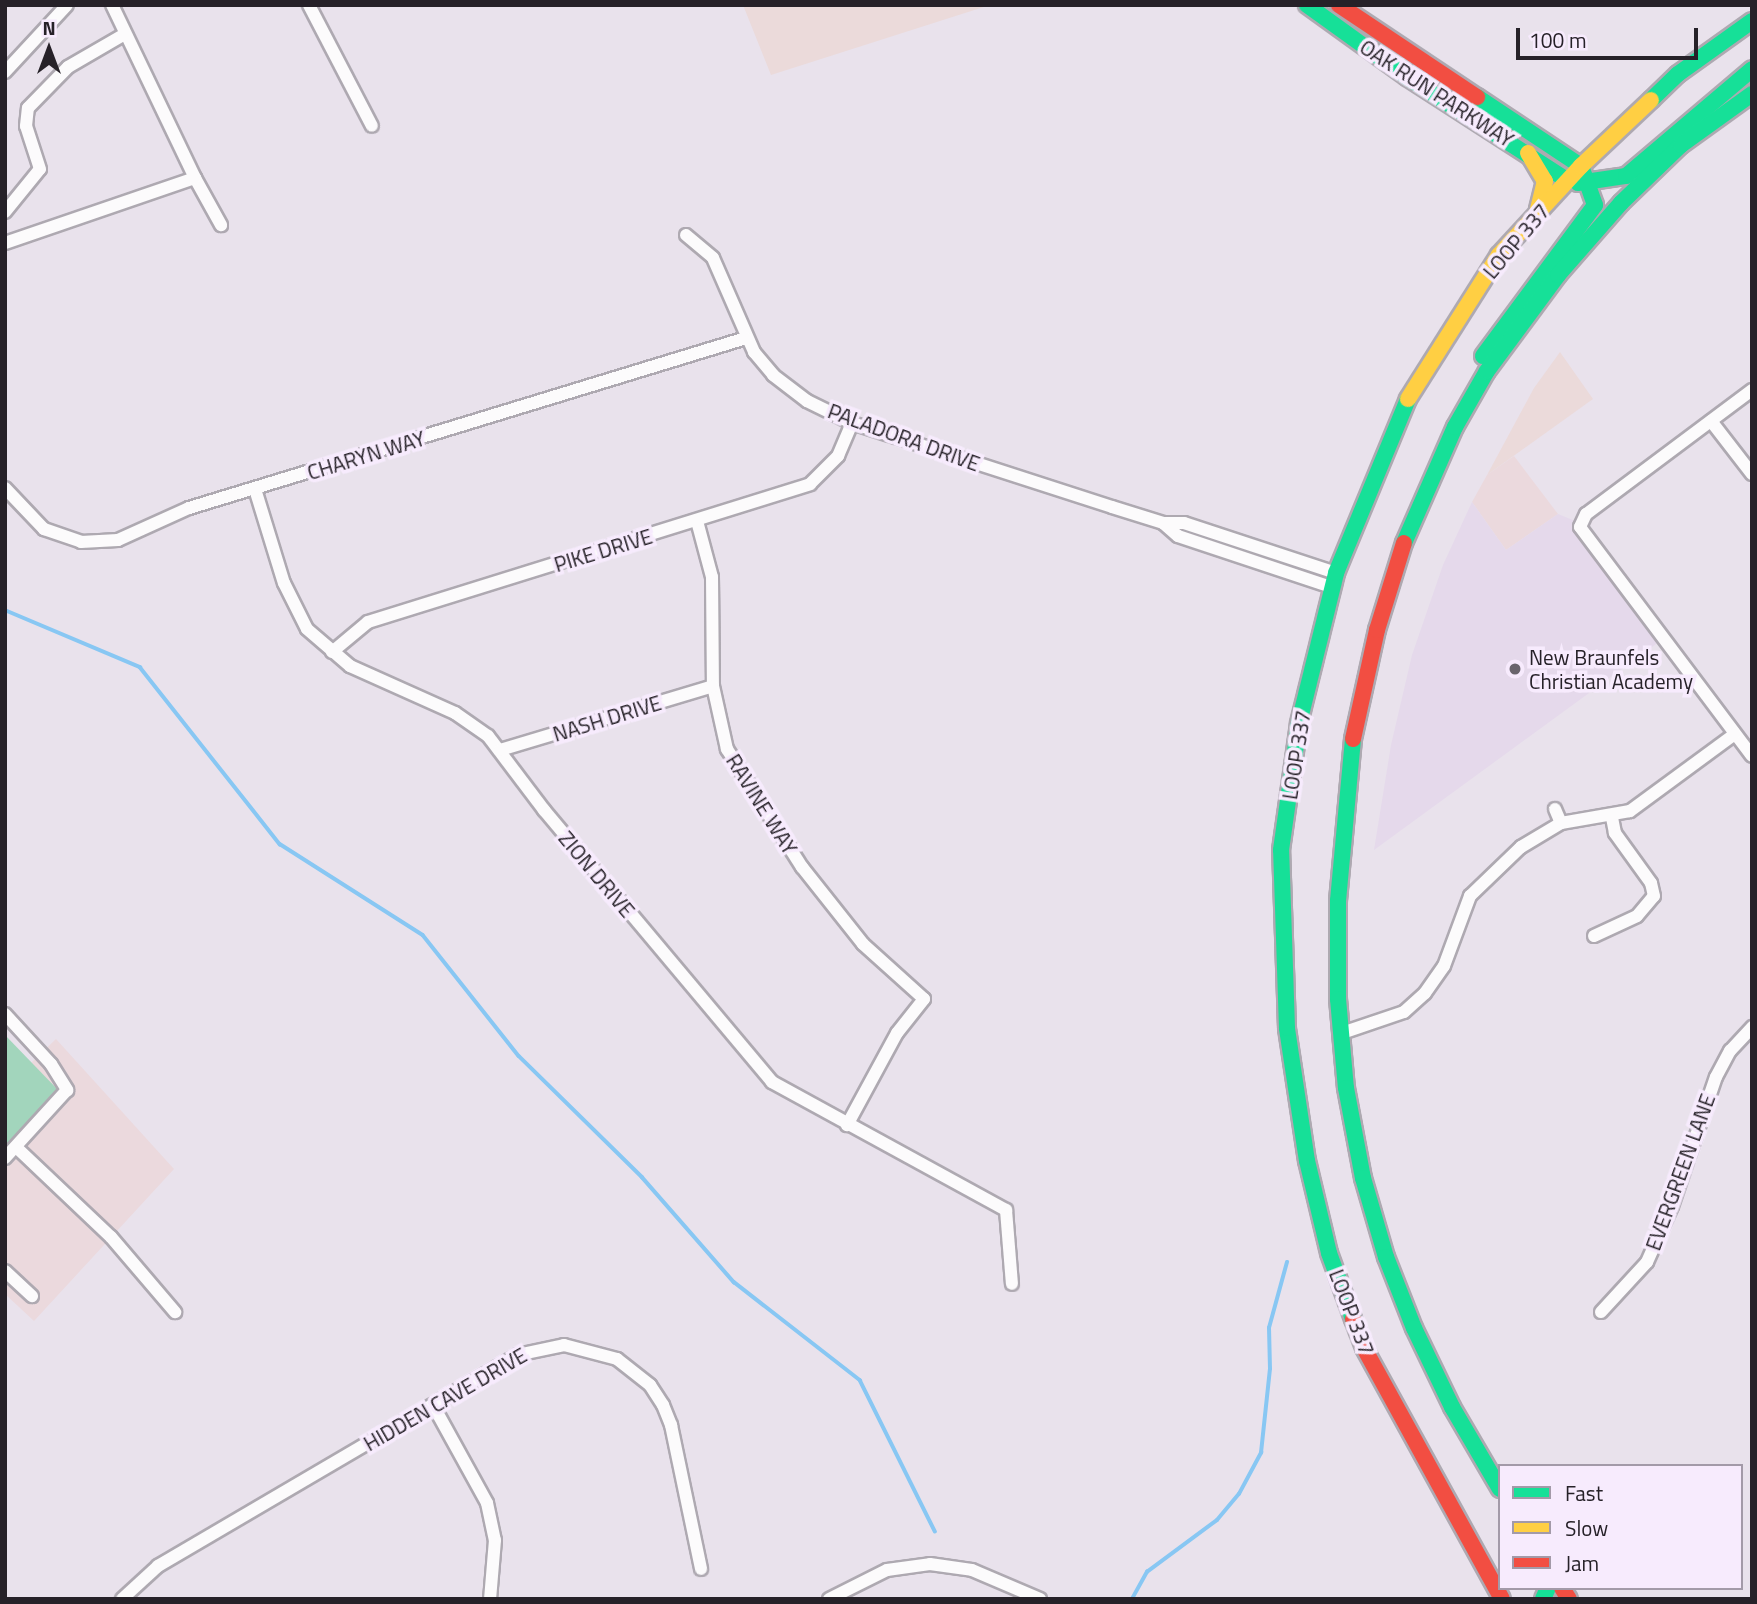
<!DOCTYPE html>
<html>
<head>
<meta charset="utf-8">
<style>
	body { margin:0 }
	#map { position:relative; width:1757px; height:1604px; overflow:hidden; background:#e9e2ec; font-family:"Titillium Web",sans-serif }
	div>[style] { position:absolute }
	.commercial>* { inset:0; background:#ebdada }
	.industrial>* { inset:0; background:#ebd9dd }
	.built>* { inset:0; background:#e5d9eb }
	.forest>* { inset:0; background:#a2d5bc }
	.stream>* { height:3.5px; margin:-1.75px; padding:0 1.75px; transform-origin:1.75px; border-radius:1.75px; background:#88c7f3 }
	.roads { filter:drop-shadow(2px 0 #aea9b1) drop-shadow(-2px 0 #aea9b1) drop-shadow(0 2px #aea9b1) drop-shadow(0 -2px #aea9b1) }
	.street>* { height:12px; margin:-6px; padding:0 6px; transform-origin:6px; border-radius:6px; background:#fcfbfc }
	.fast>* { height:16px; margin:-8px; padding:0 8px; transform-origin:8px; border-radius:8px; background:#16e098 }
	.slow>* { height:16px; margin:-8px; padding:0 8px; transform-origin:8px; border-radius:8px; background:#ffcf43 }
	.jam>* { height:16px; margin:-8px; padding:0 8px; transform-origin:8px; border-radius:8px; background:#f24e42 }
	.dots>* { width:19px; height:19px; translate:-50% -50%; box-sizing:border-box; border:4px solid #f7ebfd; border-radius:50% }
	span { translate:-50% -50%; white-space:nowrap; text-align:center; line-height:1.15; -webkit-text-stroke:7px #f7ebfd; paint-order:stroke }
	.street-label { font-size:21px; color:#262128 }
	.poi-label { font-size:21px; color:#262128 }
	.left { translate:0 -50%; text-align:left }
	.frame { position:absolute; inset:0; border:7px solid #262128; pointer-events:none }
	.legend { position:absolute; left:1498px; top:1464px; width:245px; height:126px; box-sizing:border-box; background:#f7ebfd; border:2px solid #a39aa8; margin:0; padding:9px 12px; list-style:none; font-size:21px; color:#262128 }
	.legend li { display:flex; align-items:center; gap:14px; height:35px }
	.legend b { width:35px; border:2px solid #a39aa8 }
	.north { position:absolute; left:14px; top:14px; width:70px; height:70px; -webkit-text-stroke:5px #f7ebfd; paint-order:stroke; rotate:0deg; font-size:19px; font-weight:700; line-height:28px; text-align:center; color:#262128 }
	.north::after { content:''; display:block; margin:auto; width:24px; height:32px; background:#262128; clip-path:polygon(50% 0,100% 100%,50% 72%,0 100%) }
	.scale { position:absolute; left:1516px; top:28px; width:182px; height:32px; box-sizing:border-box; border:4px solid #262128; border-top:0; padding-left:9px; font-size:21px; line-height:24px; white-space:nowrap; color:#262128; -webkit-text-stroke:5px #f7ebfd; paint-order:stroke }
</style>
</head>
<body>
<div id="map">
	<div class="commercial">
		<div style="clip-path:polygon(743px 5px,990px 5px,771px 75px)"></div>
		<div style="clip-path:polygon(1560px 352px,1593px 399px,1487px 475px,1534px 388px)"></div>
	</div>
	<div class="industrial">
		<div style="clip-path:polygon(1514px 456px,1558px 514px,1506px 550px,1472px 502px,1487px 475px)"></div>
		<div style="clip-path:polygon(56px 1039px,174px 1169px,34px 1321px,5px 1294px,5px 1150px,60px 1093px,31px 1063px)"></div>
	</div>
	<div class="built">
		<div style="clip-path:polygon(1472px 502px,1506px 550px,1558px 514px,1580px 523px,1663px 639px,1374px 850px,1391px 745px,1412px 655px,1443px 565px)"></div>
	</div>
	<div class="forest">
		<div style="clip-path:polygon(5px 1035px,61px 1093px,5px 1150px)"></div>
	</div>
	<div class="stream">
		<div style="left:5px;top:610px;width:147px;rotate:22.9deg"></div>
		<div style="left:140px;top:667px;width:226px;rotate:51.7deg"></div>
		<div style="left:280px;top:844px;width:169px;rotate:32.5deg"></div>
		<div style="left:423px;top:935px;width:154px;rotate:51.6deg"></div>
		<div style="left:519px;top:1056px;width:173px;rotate:44.5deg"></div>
		<div style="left:642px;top:1177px;width:140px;rotate:48.8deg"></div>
		<div style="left:734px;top:1282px;width:160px;rotate:37.9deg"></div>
		<div style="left:860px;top:1380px;width:169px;rotate:63.6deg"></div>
		<div style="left:1132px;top:1599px;width:31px;rotate:-61deg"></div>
		<div style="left:1147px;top:1572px;width:87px;rotate:-36.6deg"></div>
		<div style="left:1217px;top:1520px;width:34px;rotate:-50deg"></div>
		<div style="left:1239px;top:1494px;width:47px;rotate:-61.8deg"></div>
		<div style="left:1261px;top:1453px;width:84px;rotate:-83.9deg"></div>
		<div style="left:1270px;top:1369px;width:41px;rotate:-91.4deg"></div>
		<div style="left:1269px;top:1328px;width:68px;rotate:-74.7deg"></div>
	</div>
	<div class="roads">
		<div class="street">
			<div style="left:309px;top:5px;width:136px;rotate:62.5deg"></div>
			<div style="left:5px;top:72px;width:91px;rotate:-47.2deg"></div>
			<div style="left:195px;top:178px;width:54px;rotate:61deg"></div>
			<div style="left:5px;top:212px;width:55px;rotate:-50.9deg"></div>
			<div style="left:40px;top:169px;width:45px;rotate:-108deg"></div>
			<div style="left:26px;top:126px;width:18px;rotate:-84deg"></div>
			<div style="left:28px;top:108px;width:57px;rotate:-45.7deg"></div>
			<div style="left:68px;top:67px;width:66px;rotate:-30.1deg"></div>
			<div style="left:686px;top:235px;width:35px;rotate:40deg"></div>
			<div style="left:713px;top:258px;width:103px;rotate:66.4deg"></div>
			<div style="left:754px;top:352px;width:30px;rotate:50deg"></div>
			<div style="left:773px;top:375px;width:43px;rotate:37.4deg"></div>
			<div style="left:807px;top:401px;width:50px;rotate:26.1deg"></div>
			<div style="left:852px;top:423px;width:273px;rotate:17.9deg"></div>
			<div style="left:1112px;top:507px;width:53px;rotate:17.4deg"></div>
			<div style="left:1163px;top:523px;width:21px"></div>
			<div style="left:1184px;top:523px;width:160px;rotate:18.2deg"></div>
			<div style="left:5px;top:243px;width:201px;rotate:-18.9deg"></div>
			<div style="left:195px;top:178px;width:192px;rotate:-115.6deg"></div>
			<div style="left:1752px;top:390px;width:207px;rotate:143.2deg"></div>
			<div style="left:1586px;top:514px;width:14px;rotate:115deg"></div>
			<div style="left:1580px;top:527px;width:286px;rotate:53.1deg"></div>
			<div style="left:1711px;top:421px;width:67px;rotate:52.3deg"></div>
			<div style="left:5px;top:488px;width:57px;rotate:46.4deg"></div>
			<div style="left:44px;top:529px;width:39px;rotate:19deg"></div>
			<div style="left:81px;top:542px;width:37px;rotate:-3deg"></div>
			<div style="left:118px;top:540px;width:78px;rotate:-24.3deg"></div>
			<div style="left:189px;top:508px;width:582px;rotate:-16.97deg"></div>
			<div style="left:255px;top:489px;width:98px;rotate:72.9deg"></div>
			<div style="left:284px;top:583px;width:51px;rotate:63.4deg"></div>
			<div style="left:307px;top:629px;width:57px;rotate:40.7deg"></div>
			<div style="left:350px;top:666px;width:115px;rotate:24.1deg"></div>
			<div style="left:455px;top:713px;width:40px;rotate:34.9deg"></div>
			<div style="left:488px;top:736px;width:93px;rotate:52.9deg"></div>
			<div style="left:544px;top:810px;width:355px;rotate:50deg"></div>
			<div style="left:772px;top:1082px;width:267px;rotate:28.7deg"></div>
			<div style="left:1006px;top:1210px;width:74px;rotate:85.4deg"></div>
			<div style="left:697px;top:521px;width:58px;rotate:75deg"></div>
			<div style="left:712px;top:577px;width:109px;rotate:89.5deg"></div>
			<div style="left:713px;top:686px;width:65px;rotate:77.5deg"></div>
			<div style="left:727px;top:749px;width:140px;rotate:57.6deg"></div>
			<div style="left:802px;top:867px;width:98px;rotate:51.6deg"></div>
			<div style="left:863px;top:944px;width:82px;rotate:42deg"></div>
			<div style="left:924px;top:999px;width:43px;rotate:128.5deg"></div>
			<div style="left:897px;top:1033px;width:105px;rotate:118.5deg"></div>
			<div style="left:1163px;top:523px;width:20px;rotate:41deg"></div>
			<div style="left:1178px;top:536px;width:161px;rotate:18.4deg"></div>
			<div style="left:332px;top:652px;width:47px;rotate:-39.8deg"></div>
			<div style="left:368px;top:622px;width:463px;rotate:-17.3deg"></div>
			<div style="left:810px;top:484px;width:40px;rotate:-45deg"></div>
			<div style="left:838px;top:456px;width:36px;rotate:-67deg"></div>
			<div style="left:500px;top:750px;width:222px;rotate:-16.7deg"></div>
			<div style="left:1555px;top:809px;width:15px;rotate:67deg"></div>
			<div style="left:1594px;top:936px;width:47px;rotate:-24.9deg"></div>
			<div style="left:1637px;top:916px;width:26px;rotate:-50deg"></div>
			<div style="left:1654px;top:896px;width:13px;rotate:-103deg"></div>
			<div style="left:1651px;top:883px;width:62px;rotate:-125.8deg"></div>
			<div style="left:1615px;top:833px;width:16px;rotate:-101deg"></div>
			<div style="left:5px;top:1014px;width:68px;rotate:47.4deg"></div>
			<div style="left:51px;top:1064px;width:31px;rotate:58deg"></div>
			<div style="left:67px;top:1090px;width:92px;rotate:132.4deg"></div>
			<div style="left:1342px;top:1033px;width:65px;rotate:-18.7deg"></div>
			<div style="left:1404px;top:1012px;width:28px;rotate:-42deg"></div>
			<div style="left:1425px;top:993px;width:33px;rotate:-55deg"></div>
			<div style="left:1444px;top:966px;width:75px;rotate:-69.6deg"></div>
			<div style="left:1470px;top:896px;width:71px;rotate:-43.9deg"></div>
			<div style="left:1521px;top:847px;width:47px;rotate:-31deg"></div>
			<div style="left:1561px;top:823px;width:70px;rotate:-9.9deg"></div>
			<div style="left:1630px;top:811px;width:130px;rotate:-36.3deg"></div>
			<div style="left:16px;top:1147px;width:131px;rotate:43.5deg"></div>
			<div style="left:111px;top:1237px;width:99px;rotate:49.5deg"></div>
			<div style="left:5px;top:1271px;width:37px;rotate:43deg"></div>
			<div style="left:1601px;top:1312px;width:68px;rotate:-47.4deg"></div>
			<div style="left:1647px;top:1262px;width:61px;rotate:-65.9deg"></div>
			<div style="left:1672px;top:1206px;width:136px;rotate:-71.2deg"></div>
			<div style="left:1716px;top:1077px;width:30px;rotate:-62deg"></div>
			<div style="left:1730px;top:1051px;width:33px;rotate:-47deg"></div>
			<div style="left:433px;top:1405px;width:112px;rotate:61.1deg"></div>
			<div style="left:487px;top:1503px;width:38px;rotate:78deg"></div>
			<div style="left:495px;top:1540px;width:59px;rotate:94.8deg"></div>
			<div style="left:122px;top:1599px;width:49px;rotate:-42.5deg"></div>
			<div style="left:158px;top:1566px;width:416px;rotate:-30.4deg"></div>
			<div style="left:517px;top:1355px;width:48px;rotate:-12deg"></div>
			<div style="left:564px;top:1345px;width:55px;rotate:14.8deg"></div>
			<div style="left:617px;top:1359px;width:42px;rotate:38.2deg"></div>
			<div style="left:650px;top:1385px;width:24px;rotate:57deg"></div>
			<div style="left:663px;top:1405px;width:22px;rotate:68deg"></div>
			<div style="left:671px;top:1425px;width:147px;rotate:78.2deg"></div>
			<div style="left:829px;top:1599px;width:65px;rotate:-26.6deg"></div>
			<div style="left:887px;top:1570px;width:43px;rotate:-7.9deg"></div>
			<div style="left:930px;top:1564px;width:42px;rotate:8.1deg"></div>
			<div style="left:972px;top:1570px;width:74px;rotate:23.1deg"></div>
		</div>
		<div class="fast">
			<div style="left:1307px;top:5px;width:123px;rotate:35.8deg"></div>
			<div style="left:1407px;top:77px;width:190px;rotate:32.8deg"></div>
			<div style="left:1477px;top:97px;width:125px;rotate:33.6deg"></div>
			<div style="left:1651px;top:100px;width:37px;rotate:-44deg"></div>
			<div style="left:1678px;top:74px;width:91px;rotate:-35.6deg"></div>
			<div style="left:1578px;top:183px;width:49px;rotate:-8.3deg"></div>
			<div style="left:1626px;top:176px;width:165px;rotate:-40.3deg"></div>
			<div style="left:1483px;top:356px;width:188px;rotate:-53.4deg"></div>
			<div style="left:1595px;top:205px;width:41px;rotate:-109.7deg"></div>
			<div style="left:1404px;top:543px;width:127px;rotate:-66.3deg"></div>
			<div style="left:1455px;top:427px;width:64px;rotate:-60.3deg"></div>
			<div style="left:1487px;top:371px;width:119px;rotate:-53.5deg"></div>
			<div style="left:1558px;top:275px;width:96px;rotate:-48.8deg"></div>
			<div style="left:1621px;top:203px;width:83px;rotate:-44deg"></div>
			<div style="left:1681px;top:145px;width:87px;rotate:-35.7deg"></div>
			<div style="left:1353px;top:739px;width:163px;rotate:95.3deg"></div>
			<div style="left:1338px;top:901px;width:98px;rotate:90deg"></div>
			<div style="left:1338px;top:999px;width:89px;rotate:84.9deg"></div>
			<div style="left:1346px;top:1088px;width:92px;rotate:79.3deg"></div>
			<div style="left:1363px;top:1178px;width:82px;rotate:73.8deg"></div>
			<div style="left:1386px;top:1257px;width:76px;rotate:68.5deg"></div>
			<div style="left:1414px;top:1328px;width:88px;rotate:64.3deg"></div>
			<div style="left:1452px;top:1407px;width:95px;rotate:59.7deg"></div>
			<div style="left:1353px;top:1319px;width:70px;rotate:-110deg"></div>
			<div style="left:1329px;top:1253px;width:95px;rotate:-103.4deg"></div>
			<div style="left:1307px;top:1161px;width:134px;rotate:-98.6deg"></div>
			<div style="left:1287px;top:1028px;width:178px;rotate:-91.9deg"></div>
			<div style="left:1281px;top:850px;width:128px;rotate:-81.9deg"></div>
			<div style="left:1299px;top:723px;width:154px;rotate:-76.1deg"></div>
			<div style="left:1336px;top:573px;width:188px;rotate:-67.5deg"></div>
			<div style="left:1543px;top:1599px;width:12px;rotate:-66deg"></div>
		</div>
		<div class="slow">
			<div style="left:1528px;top:153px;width:33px;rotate:59deg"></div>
			<div style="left:1545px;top:181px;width:30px;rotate:104deg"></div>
			<div style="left:1408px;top:399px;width:170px;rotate:-57.7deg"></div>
			<div style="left:1499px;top:255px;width:121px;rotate:-47.3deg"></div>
			<div style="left:1581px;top:166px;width:96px;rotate:-43.3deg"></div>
		</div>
		<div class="jam">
			<div style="left:1339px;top:5px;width:166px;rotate:33.7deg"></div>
			<div style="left:1353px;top:739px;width:112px;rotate:-77.6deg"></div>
			<div style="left:1377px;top:630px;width:91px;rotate:-72.8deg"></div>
			<div style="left:1353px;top:1319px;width:31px;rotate:69deg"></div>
			<div style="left:1364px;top:1348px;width:286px;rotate:61.2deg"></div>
			<div style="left:1562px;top:1588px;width:13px;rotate:58deg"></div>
		</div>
	</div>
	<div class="dots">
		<div style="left:1515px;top:669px;background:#6a656d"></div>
	</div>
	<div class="street-label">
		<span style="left:1437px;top:93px;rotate:33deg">OAK RUN PARKWAY</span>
		<span style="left:1516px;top:241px;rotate:-50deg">LOOP 337</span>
		<span style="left:904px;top:437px;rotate:20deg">PALADORA DRIVE</span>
		<span style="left:366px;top:455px;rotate:-17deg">CHARYN WAY</span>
		<span style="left:603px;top:550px;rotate:-17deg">PIKE DRIVE</span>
		<span style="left:607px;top:718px;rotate:-17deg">NASH DRIVE</span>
		<span style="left:1296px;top:755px;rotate:-81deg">LOOP 337</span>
		<span style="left:762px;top:804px;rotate:58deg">RAVINE WAY</span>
		<span style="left:597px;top:874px;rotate:50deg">ZION DRIVE</span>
		<span style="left:1680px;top:1172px;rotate:-70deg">EVERGREEN LANE</span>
		<span style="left:1352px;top:1312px;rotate:69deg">LOOP 337</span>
		<span style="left:445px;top:1399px;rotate:-30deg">HIDDEN CAVE DRIVE</span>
	</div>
	<div class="poi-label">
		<span class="left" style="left:1529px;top:669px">New Braunfels<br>Christian Academy</span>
	</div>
	<div class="frame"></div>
	<ul class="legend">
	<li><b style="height:9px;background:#16e098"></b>Fast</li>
	<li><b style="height:9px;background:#ffcf43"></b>Slow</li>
	<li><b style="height:9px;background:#f24e42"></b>Jam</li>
	</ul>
	<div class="north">N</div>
	<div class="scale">100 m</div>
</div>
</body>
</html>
